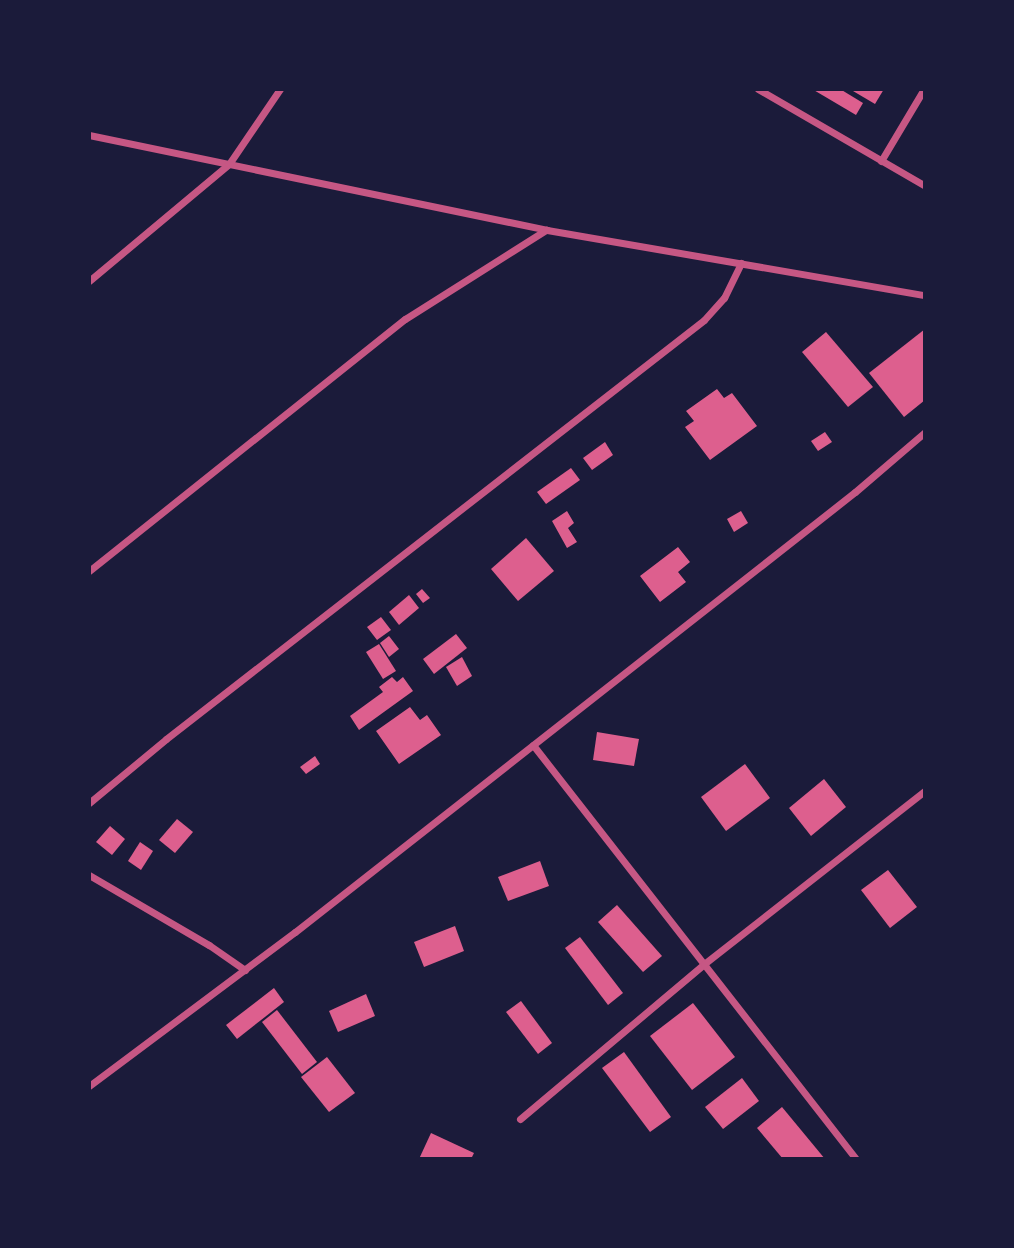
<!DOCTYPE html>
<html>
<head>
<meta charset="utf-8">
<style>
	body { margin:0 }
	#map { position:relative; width:1014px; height:1248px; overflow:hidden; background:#1b1b3a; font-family:"Libre Baskerville",serif }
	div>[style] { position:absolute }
	.building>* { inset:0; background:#dd5f8e }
	.minor>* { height:7px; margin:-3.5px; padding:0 3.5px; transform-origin:3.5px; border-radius:3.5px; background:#c65784 }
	span { translate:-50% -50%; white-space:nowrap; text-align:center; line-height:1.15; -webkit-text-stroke:7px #1b1b3a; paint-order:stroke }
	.frame { position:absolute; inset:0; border:91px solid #1b1b3a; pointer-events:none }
</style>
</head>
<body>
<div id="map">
	<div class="building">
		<div style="clip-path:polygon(812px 89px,840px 89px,863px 103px,856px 115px)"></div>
		<div style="clip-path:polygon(854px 89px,884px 89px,875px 104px,853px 91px)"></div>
		<div style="clip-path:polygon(925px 329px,925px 400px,904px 417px,869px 373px)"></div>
		<div style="clip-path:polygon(826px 332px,873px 387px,848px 407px,802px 352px)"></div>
		<div style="clip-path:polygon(717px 389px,724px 398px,732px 393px,757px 426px,710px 460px,685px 427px,694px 421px,686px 411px)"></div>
		<div style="clip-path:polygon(825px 432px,832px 442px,818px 451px,811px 441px)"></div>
		<div style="clip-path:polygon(605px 442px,613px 455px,592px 470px,583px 458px)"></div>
		<div style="clip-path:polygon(571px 468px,580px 480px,546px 504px,537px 492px)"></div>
		<div style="clip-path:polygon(567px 511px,574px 523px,568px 528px,577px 542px,567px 548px,552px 521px)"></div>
		<div style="clip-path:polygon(741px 511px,748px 523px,734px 532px,727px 519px)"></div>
		<div style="clip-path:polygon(526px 538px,554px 571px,518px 601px,491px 569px)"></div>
		<div style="clip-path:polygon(678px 547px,690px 562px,678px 572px,686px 582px,660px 602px,640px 576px)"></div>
		<div style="clip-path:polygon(422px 589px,430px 598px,423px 603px,416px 594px)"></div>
		<div style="clip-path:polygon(409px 595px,419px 608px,399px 625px,389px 612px)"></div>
		<div style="clip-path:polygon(381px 617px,391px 630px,377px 640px,367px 627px)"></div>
		<div style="clip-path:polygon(456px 634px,467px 648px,434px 674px,423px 659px)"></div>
		<div style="clip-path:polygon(389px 636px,399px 649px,389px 657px,380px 643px)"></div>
		<div style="clip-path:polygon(379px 644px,396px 671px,383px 679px,366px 652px)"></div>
		<div style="clip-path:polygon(462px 657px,472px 676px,457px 686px,446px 667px)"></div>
		<div style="clip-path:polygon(392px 677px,397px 682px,403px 677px,413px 691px,359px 730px,350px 716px,383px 692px,379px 687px)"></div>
		<div style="clip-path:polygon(410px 707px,420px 720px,427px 715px,441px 735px,399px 764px,376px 731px)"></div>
		<div style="clip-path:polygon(597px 732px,639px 739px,634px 766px,593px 760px)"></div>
		<div style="clip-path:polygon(315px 756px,320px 764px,306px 774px,300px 767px)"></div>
		<div style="clip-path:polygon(745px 764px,770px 798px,726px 831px,701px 797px)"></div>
		<div style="clip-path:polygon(824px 779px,846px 807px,811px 836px,789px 808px)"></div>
		<div style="clip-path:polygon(177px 819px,193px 832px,175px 853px,159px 840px)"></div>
		<div style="clip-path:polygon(110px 826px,125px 839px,112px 855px,96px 842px)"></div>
		<div style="clip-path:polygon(140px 842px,153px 851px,141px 870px,128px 861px)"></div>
		<div style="clip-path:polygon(540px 861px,549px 886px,508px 901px,498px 877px)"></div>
		<div style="clip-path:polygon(888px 870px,917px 907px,890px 928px,861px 890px)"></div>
		<div style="clip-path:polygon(617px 905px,662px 956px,643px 972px,598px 922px)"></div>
		<div style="clip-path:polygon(455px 926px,464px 951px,424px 967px,414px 942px)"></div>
		<div style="clip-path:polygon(580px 937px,623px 993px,608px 1005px,565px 948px)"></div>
		<div style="clip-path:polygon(274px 988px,284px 1002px,237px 1039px,226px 1025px)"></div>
		<div style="clip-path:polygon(366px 994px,375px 1016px,338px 1032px,329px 1011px)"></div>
		<div style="clip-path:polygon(521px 1001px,552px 1043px,538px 1054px,506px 1012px)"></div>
		<div style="clip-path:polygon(693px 1003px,735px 1057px,692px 1090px,650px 1036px)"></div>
		<div style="clip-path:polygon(277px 1010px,317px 1062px,302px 1074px,262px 1022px)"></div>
		<div style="clip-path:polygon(624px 1052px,671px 1117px,650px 1132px,602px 1068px)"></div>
		<div style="clip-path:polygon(327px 1057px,355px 1093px,329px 1112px,301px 1077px)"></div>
		<div style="clip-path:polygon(742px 1078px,759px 1101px,723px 1129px,705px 1107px)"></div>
		<div style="clip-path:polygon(782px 1107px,825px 1159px,783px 1159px,757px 1128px)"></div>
		<div style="clip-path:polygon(431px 1133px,474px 1153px,471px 1159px,419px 1159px)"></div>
	</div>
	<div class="minor">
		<div style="left:758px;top:89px;width:193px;rotate:30.1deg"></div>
		<div style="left:89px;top:135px;width:468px;rotate:11.7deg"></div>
		<div style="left:547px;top:230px;width:384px;rotate:9.8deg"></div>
		<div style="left:881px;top:161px;width:84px;rotate:-59.2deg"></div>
		<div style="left:89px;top:281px;width:182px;rotate:-39.9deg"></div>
		<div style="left:229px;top:164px;width:91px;rotate:-55.8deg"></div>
		<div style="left:89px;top:571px;width:404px;rotate:-38.6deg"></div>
		<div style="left:405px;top:319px;width:167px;rotate:-32.3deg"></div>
		<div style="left:533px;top:745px;width:525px;rotate:52.04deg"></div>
		<div style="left:89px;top:803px;width:100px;rotate:-39.7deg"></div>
		<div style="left:166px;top:739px;width:682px;rotate:-37.91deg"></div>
		<div style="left:704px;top:320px;width:30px;rotate:-48deg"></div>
		<div style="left:724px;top:298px;width:39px;rotate:-64deg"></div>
		<div style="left:89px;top:875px;width:139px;rotate:30.3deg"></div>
		<div style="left:209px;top:945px;width:44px;rotate:34.8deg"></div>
		<div style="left:89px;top:1086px;width:257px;rotate:-36.8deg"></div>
		<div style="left:295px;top:932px;width:712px;rotate:-38.16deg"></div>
		<div style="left:855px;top:492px;width:92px;rotate:-40.6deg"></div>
		<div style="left:520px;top:1119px;width:241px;rotate:-40.1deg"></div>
		<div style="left:704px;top:964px;width:281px;rotate:-38.1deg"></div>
	</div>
	<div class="frame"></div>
</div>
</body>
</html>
